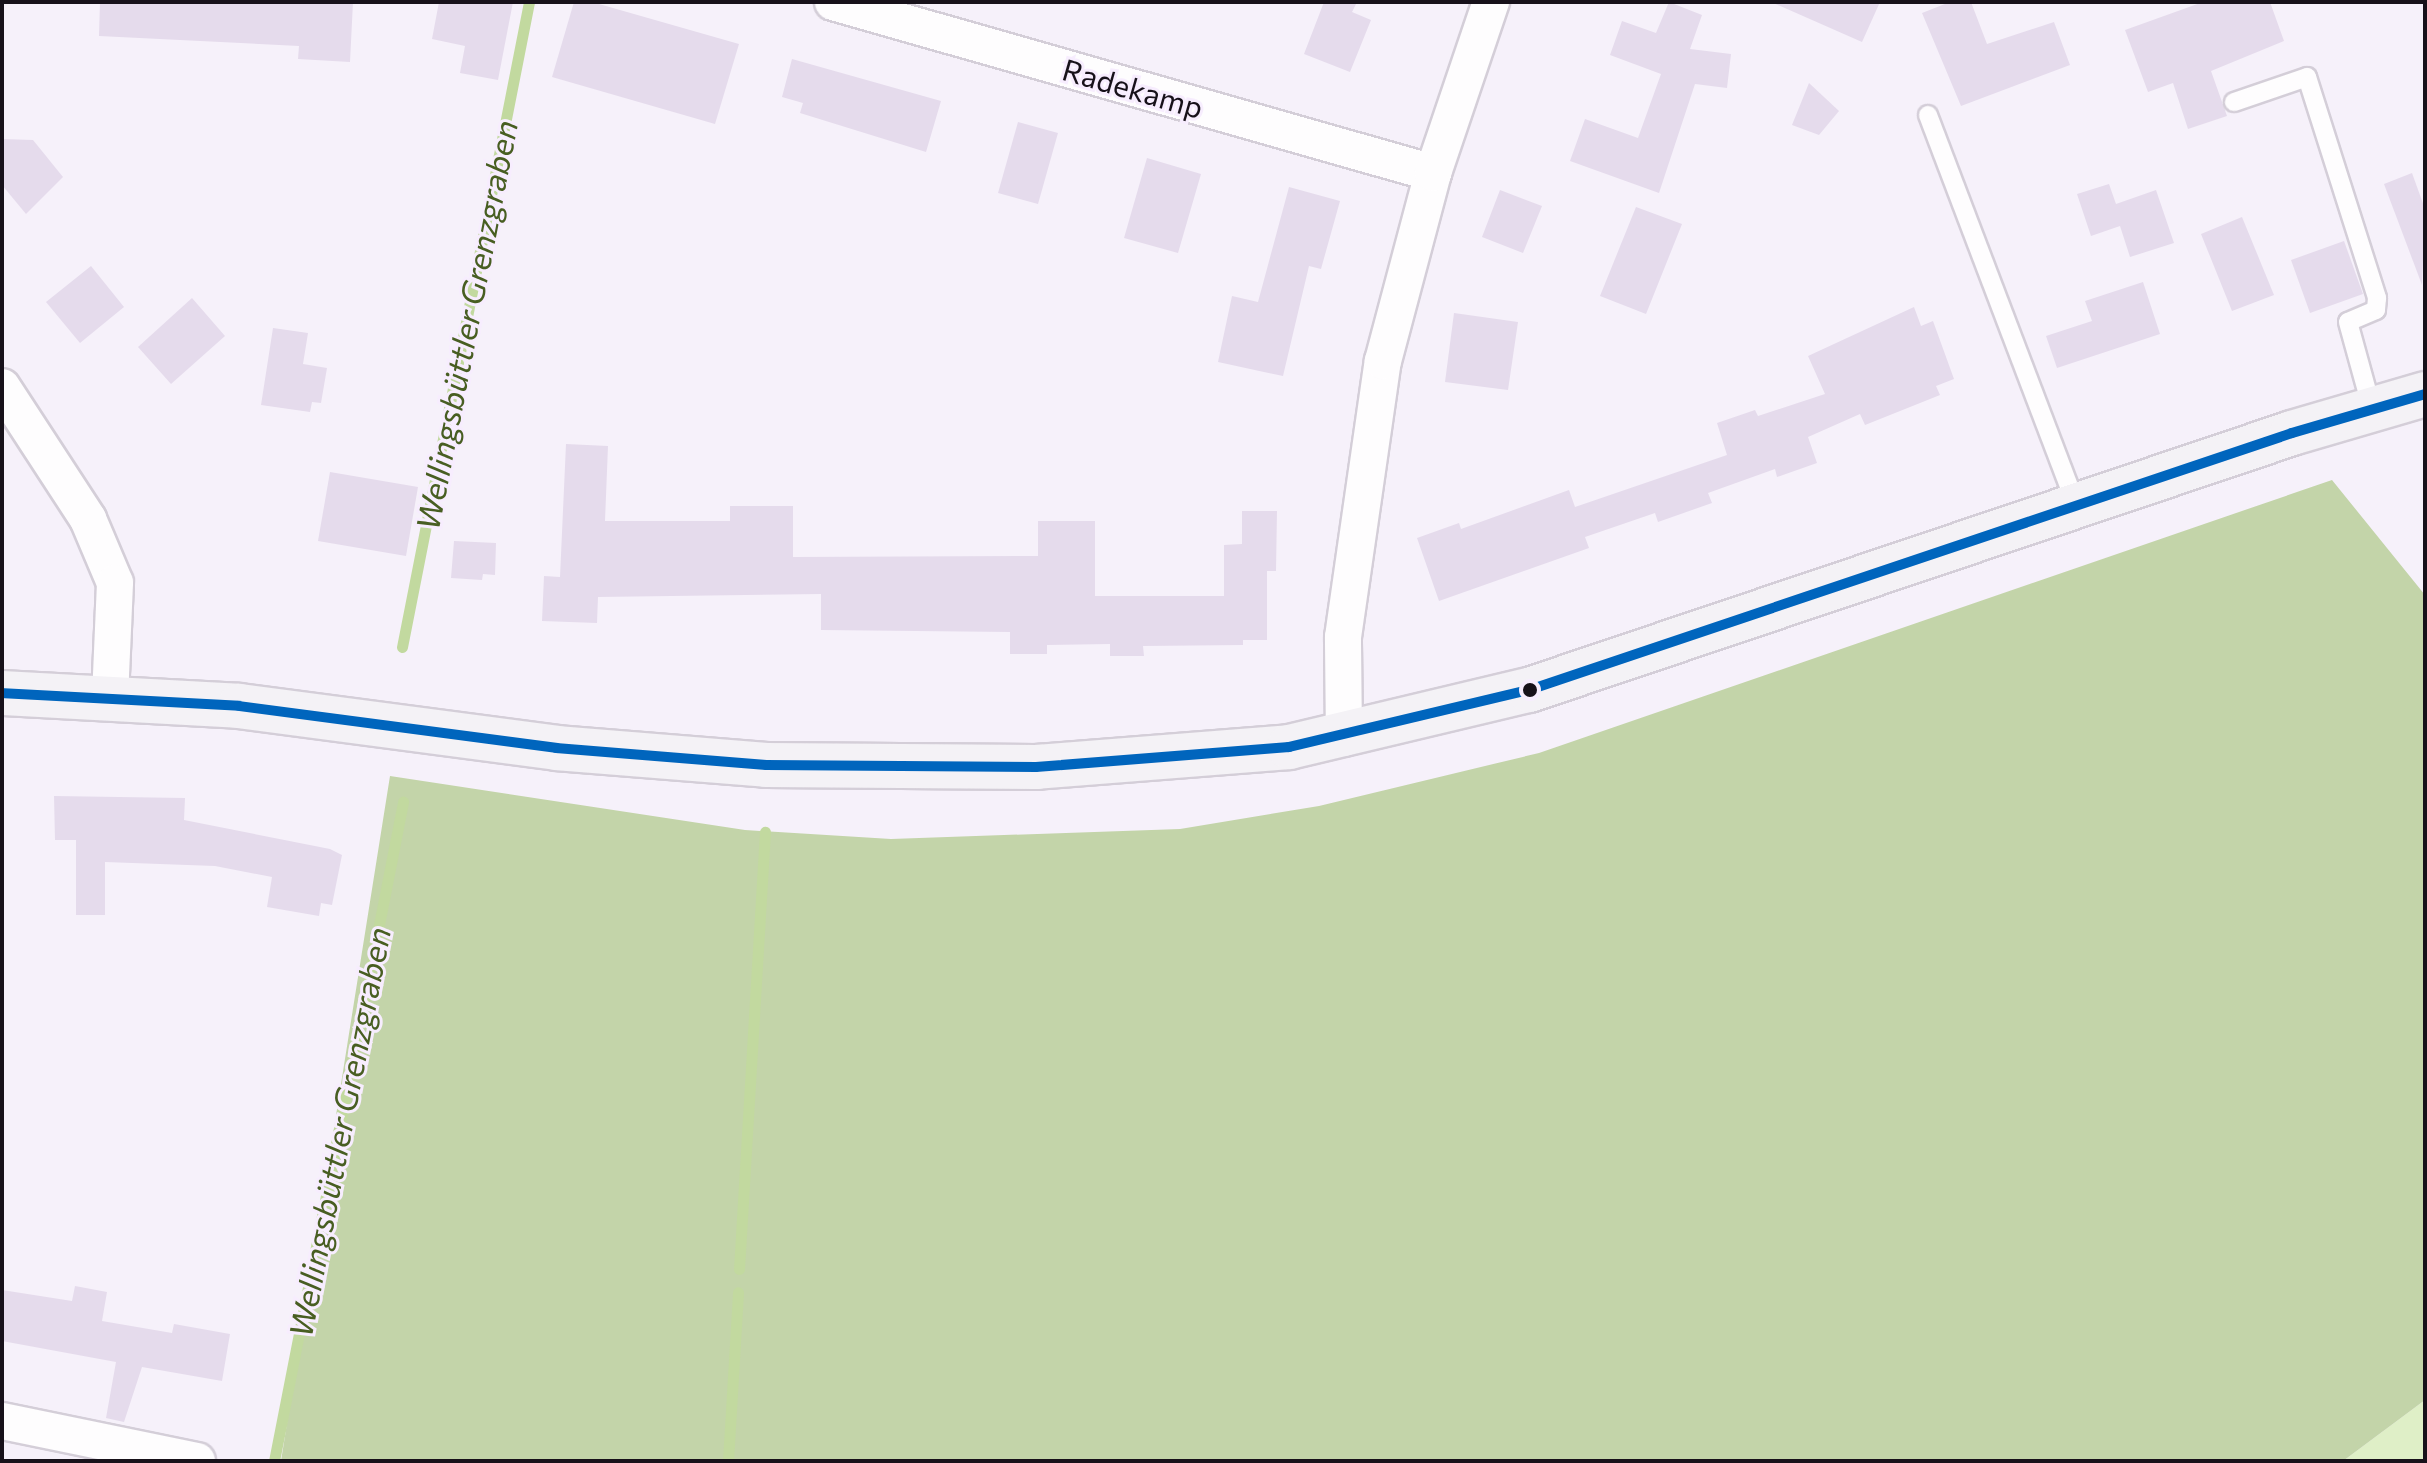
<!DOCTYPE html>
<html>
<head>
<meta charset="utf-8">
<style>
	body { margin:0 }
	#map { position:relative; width:2427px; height:1463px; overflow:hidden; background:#f6f1fa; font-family:Commissioner,sans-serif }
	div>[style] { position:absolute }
	.green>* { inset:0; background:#dfefc7 }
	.forest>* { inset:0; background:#c3d4a9 }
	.stream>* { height:11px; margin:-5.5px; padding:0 5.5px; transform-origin:5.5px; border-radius:5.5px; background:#c2d99f }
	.building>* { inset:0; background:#e5dbec }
	.roads { filter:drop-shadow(2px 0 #d4ced8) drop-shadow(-2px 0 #d4ced8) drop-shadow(0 2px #d4ced8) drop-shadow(0 -2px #d4ced8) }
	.lane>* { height:18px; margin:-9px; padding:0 9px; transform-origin:9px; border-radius:9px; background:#fefdfe }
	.street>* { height:36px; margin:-18px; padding:0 18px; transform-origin:18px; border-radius:18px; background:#fefdfe }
	.secondary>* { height:44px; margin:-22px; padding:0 22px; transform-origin:22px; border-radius:22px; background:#f4f2f6 }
	.bus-1>* { height:10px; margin:-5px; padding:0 5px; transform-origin:5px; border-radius:5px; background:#0065bd }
	.dots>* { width:22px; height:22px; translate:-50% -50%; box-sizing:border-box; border:4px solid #f7edfe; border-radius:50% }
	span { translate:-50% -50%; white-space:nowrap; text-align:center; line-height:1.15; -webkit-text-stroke:6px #f7edfe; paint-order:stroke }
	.street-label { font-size:30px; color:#17111a }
	.water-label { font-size:32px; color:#485e22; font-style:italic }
	.frame { position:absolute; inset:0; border:4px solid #17111a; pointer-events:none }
</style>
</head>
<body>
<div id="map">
	<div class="green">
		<div style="clip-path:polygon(2425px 1400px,2425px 1461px,2343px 1461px)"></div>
	</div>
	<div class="forest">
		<div style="clip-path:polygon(2332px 480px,2425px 595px,2425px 1400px,2343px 1461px,281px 1461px,390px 776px,745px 830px,891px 839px,1180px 829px,1319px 806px,1539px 753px)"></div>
	</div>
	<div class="stream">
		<div style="left:402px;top:647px;width:657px;rotate:-78.86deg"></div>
		<div style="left:739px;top:1269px;width:438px;rotate:-86.6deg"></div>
		<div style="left:274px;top:1461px;width:672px;rotate:-78.92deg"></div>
		<div style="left:728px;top:1461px;width:169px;rotate:-86.6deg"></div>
	</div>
	<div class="building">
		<div style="clip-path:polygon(100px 2px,353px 2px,350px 62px,298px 59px,299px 46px,99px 36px)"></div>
		<div style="clip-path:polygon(439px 2px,513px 2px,498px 80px,460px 73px,465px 46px,432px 39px)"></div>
		<div style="clip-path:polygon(574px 2px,592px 2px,739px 44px,715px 124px,552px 77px)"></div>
		<div style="clip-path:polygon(1324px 2px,1357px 2px,1352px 12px,1371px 20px,1350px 72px,1304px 54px)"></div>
		<div style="clip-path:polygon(1669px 2px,1702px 15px,1690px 49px,1731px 54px,1727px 88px,1695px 84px,1659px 193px,1570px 161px,1585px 119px,1638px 138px,1661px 74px,1610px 55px,1622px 21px,1656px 33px)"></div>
		<div style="clip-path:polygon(1771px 2px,1880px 2px,1862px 42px)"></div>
		<div style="clip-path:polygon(1950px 2px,1971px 2px,1987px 44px,2054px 22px,2070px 65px,1961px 106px,1922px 13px)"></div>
		<div style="clip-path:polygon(2203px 2px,2270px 2px,2284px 41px,2211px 71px,2227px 116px,2188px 129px,2173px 83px,2148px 92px,2125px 30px)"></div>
		<div style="clip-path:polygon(792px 59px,941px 101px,926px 152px,800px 113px,803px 103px,782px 97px)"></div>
		<div style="clip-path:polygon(1809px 83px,1839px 111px,1819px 135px,1792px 125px)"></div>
		<div style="clip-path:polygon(1018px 122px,1058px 133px,1038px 204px,998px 193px)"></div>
		<div style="clip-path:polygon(2px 139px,33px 140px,63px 177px,26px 214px,2px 185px)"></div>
		<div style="clip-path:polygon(1147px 158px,1201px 174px,1178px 253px,1124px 238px)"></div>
		<div style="clip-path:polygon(2412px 173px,2425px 209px,2422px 285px,2384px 184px)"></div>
		<div style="clip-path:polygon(2109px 184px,2116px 204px,2156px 190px,2174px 243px,2130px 257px,2120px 226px,2091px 236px,2077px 194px)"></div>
		<div style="clip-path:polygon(1289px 187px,1340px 201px,1321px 269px,1309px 266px,1283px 376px,1218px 362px,1232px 296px,1258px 302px)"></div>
		<div style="clip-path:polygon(1500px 190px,1542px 206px,1523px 253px,1482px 237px)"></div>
		<div style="clip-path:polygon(1636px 207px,1682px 224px,1646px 314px,1600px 296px)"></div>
		<div style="clip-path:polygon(2242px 217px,2274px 295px,2232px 311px,2201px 234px)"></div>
		<div style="clip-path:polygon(2344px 241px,2363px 294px,2310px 313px,2291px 260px)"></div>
		<div style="clip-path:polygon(91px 266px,124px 307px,80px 343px,46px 302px)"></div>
		<div style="clip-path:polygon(2143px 282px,2160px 334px,2057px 368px,2046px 336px,2092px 321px,2085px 301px)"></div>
		<div style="clip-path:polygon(192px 298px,225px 336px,171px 384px,138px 347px)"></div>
		<div style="clip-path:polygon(1914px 307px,1921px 326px,1933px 321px,1954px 379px,1936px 386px,1940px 395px,1865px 425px,1860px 414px,1808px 437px,1817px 463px,1777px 477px,1775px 469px,1708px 493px,1712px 503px,1658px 522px,1655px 513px,1585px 537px,1589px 548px,1439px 601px,1417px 538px,1459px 523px,1461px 529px,1569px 490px,1575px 507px,1727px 455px,1717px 423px,1755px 410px,1758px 416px,1825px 394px,1808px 356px)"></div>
		<div style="clip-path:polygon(1454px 313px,1518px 322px,1508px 390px,1445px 382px)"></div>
		<div style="clip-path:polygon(273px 328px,308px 333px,303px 364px,327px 368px,321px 403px,312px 402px,310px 412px,261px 405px)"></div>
		<div style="clip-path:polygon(566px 444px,608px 446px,605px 521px,730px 521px,730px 506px,793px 506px,793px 557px,1038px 556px,1038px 521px,1095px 521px,1095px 596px,1224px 596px,1224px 545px,1242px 544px,1242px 511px,1277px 511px,1276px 571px,1267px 571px,1267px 640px,1243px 640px,1243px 645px,1143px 646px,1144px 656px,1110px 656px,1110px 644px,1047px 645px,1047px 654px,1010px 654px,1010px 632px,821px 630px,821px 594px,598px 597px,597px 623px,542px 621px,544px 576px,560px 577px)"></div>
		<div style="clip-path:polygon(330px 472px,418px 487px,406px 556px,318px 541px)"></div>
		<div style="clip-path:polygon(454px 541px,496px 543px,495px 575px,483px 574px,482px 580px,451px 578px)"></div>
		<div style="clip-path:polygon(54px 796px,185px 798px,184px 820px,330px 849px,342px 855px,332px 905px,321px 903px,319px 916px,267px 907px,272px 877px,215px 866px,105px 862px,105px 915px,76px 915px,76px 840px,55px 840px)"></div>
		<div style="clip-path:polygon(75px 1286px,107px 1292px,102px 1321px,172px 1333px,174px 1324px,230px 1334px,222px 1381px,142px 1367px,124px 1422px,106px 1418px,116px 1362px,2px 1341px,2px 1290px,72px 1301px)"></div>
	</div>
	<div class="roads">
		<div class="lane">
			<div style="left:2234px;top:102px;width:77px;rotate:-18.9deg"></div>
			<div style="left:2307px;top:77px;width:232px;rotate:72.4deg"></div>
			<div style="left:2377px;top:298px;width:12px;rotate:95deg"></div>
			<div style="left:2376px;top:310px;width:30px;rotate:157deg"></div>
			<div style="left:2348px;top:322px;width:90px;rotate:74.6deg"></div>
			<div style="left:1928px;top:115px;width:419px;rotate:69.2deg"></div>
		</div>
		<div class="street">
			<div style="left:833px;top:2px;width:624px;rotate:15.91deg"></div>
			<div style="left:2px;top:387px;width:158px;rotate:56.9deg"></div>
			<div style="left:88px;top:519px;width:69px;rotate:67.1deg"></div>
			<div style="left:115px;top:583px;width:113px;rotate:92.5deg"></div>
			<div style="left:1344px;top:738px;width:101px;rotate:-90.6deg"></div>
			<div style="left:1343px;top:637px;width:279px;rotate:-81.8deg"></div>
			<div style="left:1383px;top:361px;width:195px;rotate:-75.1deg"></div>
			<div style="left:1433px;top:173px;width:181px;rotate:-71.3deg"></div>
			<div style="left:2px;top:1421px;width:199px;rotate:11.6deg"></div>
		</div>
		<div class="secondary">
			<div style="left:2px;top:693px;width:237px;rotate:3.1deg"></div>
			<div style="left:239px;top:706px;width:320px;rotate:7.5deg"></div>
			<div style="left:556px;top:748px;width:211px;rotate:4.6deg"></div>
			<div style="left:766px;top:765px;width:270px;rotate:0.4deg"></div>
			<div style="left:1036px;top:767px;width:254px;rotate:-4.5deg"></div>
			<div style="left:1289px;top:747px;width:247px;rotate:-13.4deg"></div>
			<div style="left:1529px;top:690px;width:805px;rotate:-18.61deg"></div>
			<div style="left:2292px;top:433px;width:139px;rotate:-16.3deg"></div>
		</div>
	</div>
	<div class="bus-1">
		<div style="left:2px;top:693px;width:237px;rotate:3.1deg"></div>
		<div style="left:239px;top:706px;width:320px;rotate:7.5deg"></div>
		<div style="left:556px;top:748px;width:211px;rotate:4.6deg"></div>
		<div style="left:766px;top:765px;width:270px;rotate:0.4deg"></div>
		<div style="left:1036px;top:767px;width:254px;rotate:-4.5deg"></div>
		<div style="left:1289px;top:747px;width:247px;rotate:-13.4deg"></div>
		<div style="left:1529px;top:690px;width:805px;rotate:-18.61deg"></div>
		<div style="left:2292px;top:433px;width:139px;rotate:-16.3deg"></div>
	</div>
	<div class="dots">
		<div style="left:1530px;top:690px;background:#17111a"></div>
	</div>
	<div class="street-label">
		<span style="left:1133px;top:88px;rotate:16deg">Radekamp</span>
	</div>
	<div class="water-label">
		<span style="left:466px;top:325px;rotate:-79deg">Wellingsbüttler Grenzgraben</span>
		<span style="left:339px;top:1132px;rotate:-79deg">Wellingsbüttler Grenzgraben</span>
	</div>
	<div class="frame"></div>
</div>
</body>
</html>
